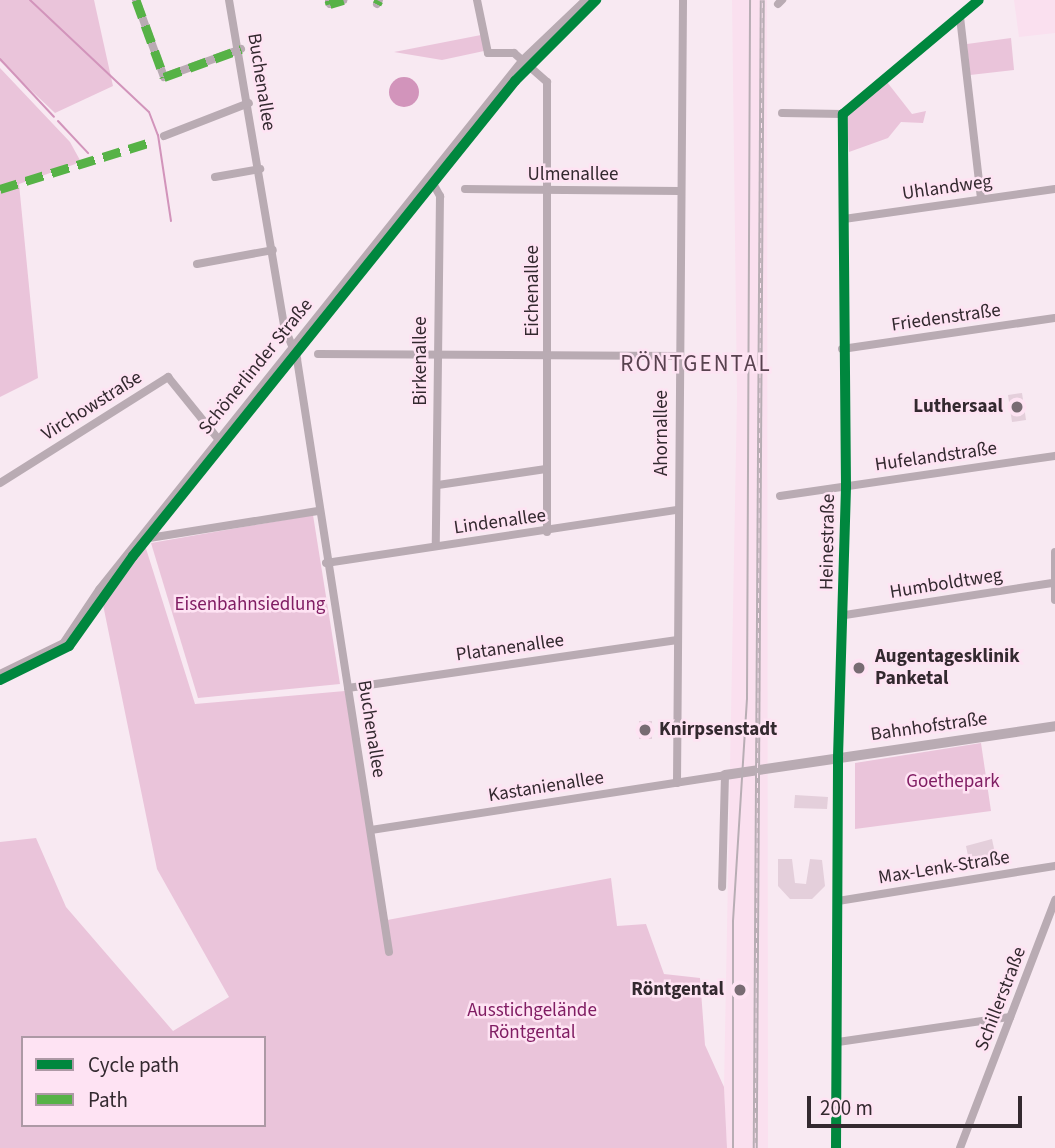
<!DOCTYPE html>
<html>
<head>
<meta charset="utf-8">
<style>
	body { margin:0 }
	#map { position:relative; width:1055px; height:1148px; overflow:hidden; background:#f8e9f2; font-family:"Source Sans 3",sans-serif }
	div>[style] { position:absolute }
	.built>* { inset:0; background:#fae0ef }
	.green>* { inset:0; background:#eac4da }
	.water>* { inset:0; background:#d294bb }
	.round { border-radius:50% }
	.stream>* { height:2px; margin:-1px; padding:0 1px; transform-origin:1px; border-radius:1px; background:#d294bb }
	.building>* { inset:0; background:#e4cfdb }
	.minor>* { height:8px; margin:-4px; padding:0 4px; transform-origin:4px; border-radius:4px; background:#b9abb3 }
	.tertiary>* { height:10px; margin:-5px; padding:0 5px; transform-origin:5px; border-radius:5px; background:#b9abb3 }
	.tram>* { height:2px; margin:-1px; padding:0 1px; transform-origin:1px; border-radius:1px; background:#b8adb4 }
	.rail>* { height:4.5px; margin-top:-2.25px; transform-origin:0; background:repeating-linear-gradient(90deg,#fee3f3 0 5px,#b8adb4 0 10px); box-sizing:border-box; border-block:2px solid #b8adb4 }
	.quiet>* { height:9px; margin-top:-4.5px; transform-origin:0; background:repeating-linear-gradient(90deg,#56b246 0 18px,transparent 0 27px) }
	.cycleway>* { height:10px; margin:-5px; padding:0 5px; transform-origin:5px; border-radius:5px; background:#00873e }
	.dots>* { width:19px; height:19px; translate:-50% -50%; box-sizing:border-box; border:4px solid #fee3f3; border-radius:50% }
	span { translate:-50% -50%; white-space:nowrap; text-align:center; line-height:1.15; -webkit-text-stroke:5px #fee3f3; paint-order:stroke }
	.street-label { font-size:19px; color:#33292f }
	.poi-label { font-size:19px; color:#33292f; font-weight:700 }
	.right { translate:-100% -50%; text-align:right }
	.left { translate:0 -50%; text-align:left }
	.park-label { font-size:19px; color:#801d63 }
	.quarter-label { font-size:23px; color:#58424f; letter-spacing:2px }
	.legend { position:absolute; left:21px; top:1036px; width:245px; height:91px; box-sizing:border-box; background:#fee3f3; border:2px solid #ad99a5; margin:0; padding:9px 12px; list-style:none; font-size:21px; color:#33292f }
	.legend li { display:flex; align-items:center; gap:14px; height:35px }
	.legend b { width:35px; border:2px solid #ad99a5 }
	.scale { position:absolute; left:807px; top:1096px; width:215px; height:32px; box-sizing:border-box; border:4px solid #33292f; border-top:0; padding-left:9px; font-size:21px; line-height:24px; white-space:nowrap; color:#33292f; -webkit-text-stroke:5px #fee3f3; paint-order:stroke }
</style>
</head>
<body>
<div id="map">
	<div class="built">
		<div style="clip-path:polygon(732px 0,767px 0,768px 1148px,727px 1148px,724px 1087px,737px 397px)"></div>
		<div style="clip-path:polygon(1014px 0,1055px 0,1055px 33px,1019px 37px)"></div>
	</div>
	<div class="green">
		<div style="clip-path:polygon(0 0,94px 0,113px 86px,55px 113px,0 61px)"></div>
		<div style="clip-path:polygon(481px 35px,484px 51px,442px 60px,394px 52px)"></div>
		<div style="clip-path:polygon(1011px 38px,1014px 70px,970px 75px,967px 44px)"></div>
		<div style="clip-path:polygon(0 68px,70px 142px,81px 162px,19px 184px,38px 378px,0 397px)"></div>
		<div style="clip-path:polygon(887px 82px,912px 114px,926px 111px,923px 123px,901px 122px,888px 138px,849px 152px,846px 115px)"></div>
		<div style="clip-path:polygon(313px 515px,340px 684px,198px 698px,151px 543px)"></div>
		<div style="clip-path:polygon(evenodd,143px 539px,195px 704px,345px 691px,382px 921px,611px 878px,617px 926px,646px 924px,664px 974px,700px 978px,705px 1045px,724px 1087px,727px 1148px,0 1148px,0 842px,36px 838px,66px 907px,173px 1031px,229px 997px,157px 869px,100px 590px,143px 539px,23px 1038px,264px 1038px,264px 1125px,23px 1125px,23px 1038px)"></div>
		<div style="clip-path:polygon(981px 743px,991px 811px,855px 829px,855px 763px)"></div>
	</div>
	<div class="water">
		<div class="round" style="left:389px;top:77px;width:30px;height:30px"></div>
	</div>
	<div class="stream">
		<div style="left:30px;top:0;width:163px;rotate:43.3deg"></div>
		<div style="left:149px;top:112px;width:25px;rotate:69deg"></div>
		<div style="left:158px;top:135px;width:87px;rotate:81.4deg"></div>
		<div style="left:0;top:59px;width:79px;rotate:47deg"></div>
		<div style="left:58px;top:121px;width:44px;rotate:46.8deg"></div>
	</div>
	<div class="building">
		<div style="clip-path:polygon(1022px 393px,1026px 420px,1012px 422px,1008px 395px)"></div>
		<div style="clip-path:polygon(639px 721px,652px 721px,652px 739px,639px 739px)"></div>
		<div style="clip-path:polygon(795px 795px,828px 797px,827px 809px,794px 808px)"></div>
		<div style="clip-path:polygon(992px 839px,996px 858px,969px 861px,966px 846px)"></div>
		<div style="clip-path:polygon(778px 859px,792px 859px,795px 883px,806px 884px,810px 859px,822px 860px,825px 886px,812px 899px,790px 899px,778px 886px)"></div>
	</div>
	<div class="minor">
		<div style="left:136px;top:0;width:82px;rotate:70deg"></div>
		<div style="left:164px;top:77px;width:82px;rotate:-20deg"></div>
		<div style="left:229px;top:0;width:331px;rotate:80.4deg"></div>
		<div style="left:284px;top:326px;width:35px;rotate:68deg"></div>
		<div style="left:297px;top:359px;width:600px;rotate:81.18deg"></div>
		<div style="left:329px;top:0;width:4px;rotate:76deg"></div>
		<div style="left:330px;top:4px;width:14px;rotate:-17deg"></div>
		<div style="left:477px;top:0;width:54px;rotate:78.3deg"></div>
		<div style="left:488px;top:53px;width:26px"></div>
		<div style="left:514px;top:53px;width:44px;rotate:41.3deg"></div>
		<div style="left:547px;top:82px;width:450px;rotate:90deg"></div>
		<div style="left:377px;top:4px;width:4px;rotate:-63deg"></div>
		<div style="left:778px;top:4px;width:6px;rotate:-45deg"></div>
		<div style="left:960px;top:17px;width:183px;rotate:83.4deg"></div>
		<div style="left:782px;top:113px;width:61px;rotate:0.9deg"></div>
		<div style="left:164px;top:136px;width:91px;rotate:-21.2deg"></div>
		<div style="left:215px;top:177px;width:46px;rotate:-10.1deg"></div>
		<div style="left:430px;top:178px;width:21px;rotate:61deg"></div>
		<div style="left:440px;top:196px;width:350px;rotate:90.7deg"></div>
		<div style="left:465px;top:189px;width:215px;rotate:0.5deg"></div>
		<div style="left:844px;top:219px;width:213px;rotate:-8.1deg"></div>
		<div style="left:197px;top:264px;width:77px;rotate:-10.4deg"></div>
		<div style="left:842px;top:349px;width:215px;rotate:-8.3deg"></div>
		<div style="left:318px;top:354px;width:360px;rotate:0.3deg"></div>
		<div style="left:0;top:483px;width:199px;rotate:-32.2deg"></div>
		<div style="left:168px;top:377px;width:81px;rotate:51deg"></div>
		<div style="left:438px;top:485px;width:109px;rotate:-8.4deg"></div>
		<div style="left:780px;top:496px;width:278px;rotate:-8.3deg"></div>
		<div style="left:143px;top:539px;width:177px;rotate:-9.1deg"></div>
		<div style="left:1055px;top:552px;width:48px;rotate:90deg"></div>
		<div style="left:326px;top:563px;width:355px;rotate:-8.6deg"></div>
		<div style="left:845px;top:615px;width:208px;rotate:-8.8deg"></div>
		<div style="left:348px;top:688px;width:331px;rotate:-8.3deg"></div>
		<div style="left:677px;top:783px;width:783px;rotate:-89.56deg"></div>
		<div style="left:371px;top:830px;width:358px;rotate:-8.8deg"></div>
		<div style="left:725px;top:775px;width:112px;rotate:91.5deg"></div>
		<div style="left:838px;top:901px;width:220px;rotate:-9.2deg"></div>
		<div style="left:838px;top:1042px;width:174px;rotate:-8.3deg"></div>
		<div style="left:836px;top:1148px;width:391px;rotate:-89.7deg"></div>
		<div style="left:838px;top:757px;width:270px;rotate:-88.3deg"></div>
		<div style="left:846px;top:487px;width:373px;rotate:-90.5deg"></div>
		<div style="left:843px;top:114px;width:177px;rotate:-40deg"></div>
		<div style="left:960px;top:1148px;width:266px;rotate:-69deg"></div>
	</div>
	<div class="tertiary">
		<div style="left:0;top:675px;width:71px;rotate:-25.8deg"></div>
		<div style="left:64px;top:644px;width:65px;rotate:-56.3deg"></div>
		<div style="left:100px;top:590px;width:679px;rotate:-51.34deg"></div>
		<div style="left:524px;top:60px;width:87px;rotate:-43.6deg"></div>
		<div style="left:725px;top:775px;width:334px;rotate:-8.4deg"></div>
	</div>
	<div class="tram">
		<div style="left:733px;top:1148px;width:227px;rotate:-90deg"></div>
		<div style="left:733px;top:921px;width:222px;rotate:-86.4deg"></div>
		<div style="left:747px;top:699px;width:699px;rotate:-89.75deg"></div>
	</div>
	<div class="rail">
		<div style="left:755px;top:1148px;width:1148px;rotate:-89.65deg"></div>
	</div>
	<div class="quiet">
		<div style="left:136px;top:0;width:82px;rotate:70deg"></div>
		<div style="left:164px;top:77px;width:82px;rotate:-20deg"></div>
		<div style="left:329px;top:0;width:4px;rotate:76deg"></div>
		<div style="left:330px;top:4px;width:14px;rotate:-17deg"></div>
		<div style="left:377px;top:4px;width:4px;rotate:-63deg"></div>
		<div style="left:0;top:189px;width:161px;rotate:-17.3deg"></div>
	</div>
	<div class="cycleway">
		<div style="left:0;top:680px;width:77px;rotate:-26.2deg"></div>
		<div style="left:69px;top:646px;width:110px;rotate:-54.6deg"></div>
		<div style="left:133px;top:556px;width:610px;rotate:-51.19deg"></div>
		<div style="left:515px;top:81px;width:115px;rotate:-45deg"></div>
		<div style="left:836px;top:1148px;width:391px;rotate:-89.7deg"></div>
		<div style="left:838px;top:757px;width:270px;rotate:-88.3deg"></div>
		<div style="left:846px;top:487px;width:373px;rotate:-90.5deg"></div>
		<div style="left:843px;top:114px;width:177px;rotate:-40deg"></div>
	</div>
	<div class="dots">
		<div style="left:1017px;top:407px;background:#786c73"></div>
		<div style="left:859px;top:668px;background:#786c73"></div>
		<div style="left:645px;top:730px;background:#786c73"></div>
		<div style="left:740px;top:990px;background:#786c73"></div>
	</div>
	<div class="street-label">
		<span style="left:261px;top:82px;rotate:81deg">Buchenallee</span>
		<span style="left:573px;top:175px">Ulmenallee</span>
		<span style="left:947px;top:188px;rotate:-8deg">Uhlandweg</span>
		<span style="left:533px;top:291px;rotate:-90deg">Eichenallee</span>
		<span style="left:946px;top:318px;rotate:-8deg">Friedenstraße</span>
		<span style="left:421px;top:361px;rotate:-90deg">Birkenallee</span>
		<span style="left:256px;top:367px;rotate:-51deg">Schönerlinder Straße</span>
		<span style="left:92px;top:406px;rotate:-32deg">Virchowstraße</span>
		<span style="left:662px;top:433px;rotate:-90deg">Ahornallee</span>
		<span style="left:936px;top:457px;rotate:-8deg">Hufelandstraße</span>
		<span style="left:500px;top:522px;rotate:-8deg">Lindenallee</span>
		<span style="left:828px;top:542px;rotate:-89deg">Heinestraße</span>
		<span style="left:946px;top:584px;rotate:-9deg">Humboldtweg</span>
		<span style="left:510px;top:648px;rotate:-8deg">Platanenallee</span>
		<span style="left:929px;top:727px;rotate:-8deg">Bahnhofstraße</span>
		<span style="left:371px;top:729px;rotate:81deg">Buchenallee</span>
		<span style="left:546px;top:787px;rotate:-9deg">Kastanienallee</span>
		<span style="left:944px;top:868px;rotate:-9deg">Max-Lenk-Straße</span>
		<span style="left:1001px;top:999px;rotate:-69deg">Schillerstraße</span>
	</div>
	<div class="poi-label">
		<span class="right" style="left:1003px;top:407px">Luthersaal</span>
		<span class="left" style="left:875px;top:668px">Augentagesklinik<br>Panketal</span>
		<span class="left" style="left:659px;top:730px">Knirpsenstadt</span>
		<span class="right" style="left:724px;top:990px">Röntgental</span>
	</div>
	<div class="park-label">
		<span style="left:250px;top:605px">Eisenbahnsiedlung</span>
		<span style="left:953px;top:782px">Goethepark</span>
		<span style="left:532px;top:1022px">Ausstichgelände<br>Röntgental</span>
	</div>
	<div class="quarter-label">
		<span style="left:696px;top:364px">RÖNTGENTAL</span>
	</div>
	<ul class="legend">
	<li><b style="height:9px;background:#00873e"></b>Cycle path</li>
	<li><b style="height:9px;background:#56b246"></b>Path</li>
	</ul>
	<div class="scale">200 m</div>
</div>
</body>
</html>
